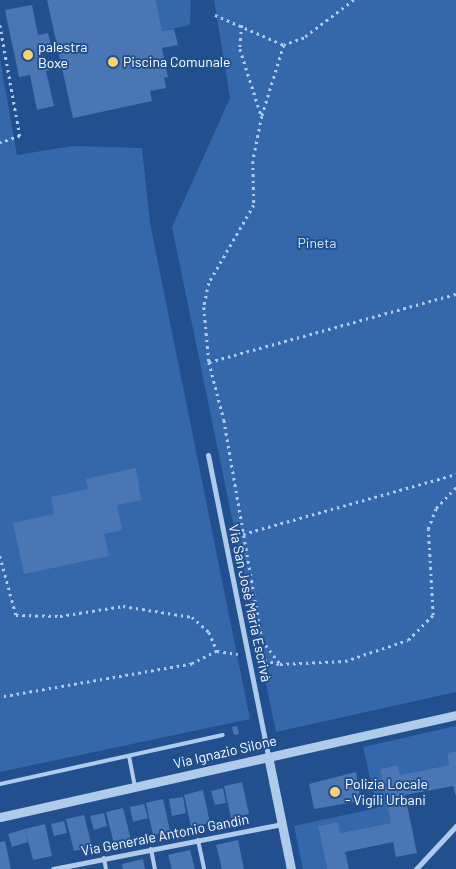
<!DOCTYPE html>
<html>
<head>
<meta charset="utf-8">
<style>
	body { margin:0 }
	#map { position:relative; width:456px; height:869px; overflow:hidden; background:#224f8d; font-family:Barlow,sans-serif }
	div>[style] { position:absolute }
	.green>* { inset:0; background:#3568aa }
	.building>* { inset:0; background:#4a77b4 }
	.path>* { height:2.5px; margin-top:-1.25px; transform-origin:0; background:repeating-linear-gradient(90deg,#b0caeb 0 2.5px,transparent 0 6.5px) }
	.service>* { height:4px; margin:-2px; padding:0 2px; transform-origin:2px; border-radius:2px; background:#b0caeb }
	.minor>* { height:5px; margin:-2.5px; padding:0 2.5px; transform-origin:2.5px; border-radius:2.5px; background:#b0caeb }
	.tertiary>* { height:9px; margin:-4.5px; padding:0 4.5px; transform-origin:4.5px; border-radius:4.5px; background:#b0caeb }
	.dots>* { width:14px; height:14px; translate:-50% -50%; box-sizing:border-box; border:2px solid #224f8d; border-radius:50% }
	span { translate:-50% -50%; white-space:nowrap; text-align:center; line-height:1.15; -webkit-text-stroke:4px #224f8d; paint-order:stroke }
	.poi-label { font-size:14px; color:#fff }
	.left { translate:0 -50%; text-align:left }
	.park-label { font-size:14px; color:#d5e4f8 }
	.street-label { font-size:14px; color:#fff }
</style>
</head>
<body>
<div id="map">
	<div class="green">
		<div style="clip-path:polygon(156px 0,191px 0,190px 25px,162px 31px)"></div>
		<div style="clip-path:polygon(214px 0,456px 0,456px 692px,276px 732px,172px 227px,230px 98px)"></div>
		<div style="clip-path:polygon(0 59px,17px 155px,73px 146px,142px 148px,150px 223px,250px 719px,0 772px)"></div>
		<div style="clip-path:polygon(456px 726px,456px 751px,447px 753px,449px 765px,400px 775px,398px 765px,380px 769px,391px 823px,340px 833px,338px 822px,318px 826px,327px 869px,303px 869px,294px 826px,377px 808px,363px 747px)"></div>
	</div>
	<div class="building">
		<div style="clip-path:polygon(47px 0,156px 0,162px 31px,174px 29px,178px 45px,162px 48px,168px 77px,164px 78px,166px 88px,150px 91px,152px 101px,73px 118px)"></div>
		<div style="clip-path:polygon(32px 5px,38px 35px,48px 33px,52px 49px,41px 51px,44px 60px,53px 59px,55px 69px,46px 71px,54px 106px,37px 110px,30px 75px,19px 77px,5px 10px)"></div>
		<div style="clip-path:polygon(136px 468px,141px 500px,117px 505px,122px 530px,104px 534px,109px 556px,24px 574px,13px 523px,54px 514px,51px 497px,88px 489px,86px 479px)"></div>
		<div style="clip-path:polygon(237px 726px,239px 734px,234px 735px,232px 727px)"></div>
		<div style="clip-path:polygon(456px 751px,456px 796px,453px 786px,405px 795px,417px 853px,396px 857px,393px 842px,345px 852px,349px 869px,327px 869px,318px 826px,338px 822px,340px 833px,391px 823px,380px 769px,398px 765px,400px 775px,449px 765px,447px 753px)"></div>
		<div style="clip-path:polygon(356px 772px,361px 801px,314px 809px,309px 784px)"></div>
		<div style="clip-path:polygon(242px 782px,249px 814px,231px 818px,224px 786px)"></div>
		<div style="clip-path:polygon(223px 788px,226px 803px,215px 805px,211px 791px)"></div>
		<div style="clip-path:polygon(203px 790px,210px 823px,191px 827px,184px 795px)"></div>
		<div style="clip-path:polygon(183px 797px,186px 813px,172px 816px,169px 799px)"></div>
		<div style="clip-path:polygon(163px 799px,170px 831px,153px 835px,146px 803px)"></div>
		<div style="clip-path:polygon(144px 804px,148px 818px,133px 822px,130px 807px)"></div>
		<div style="clip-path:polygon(123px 808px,131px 840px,114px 844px,106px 812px)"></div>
		<div style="clip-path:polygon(104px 813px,107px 826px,94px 830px,90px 816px)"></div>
		<div style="clip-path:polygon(84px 815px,92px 847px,74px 851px,66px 819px)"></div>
		<div style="clip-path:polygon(64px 821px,67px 833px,54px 836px,51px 824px)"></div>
		<div style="clip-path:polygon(45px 824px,52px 856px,33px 860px,25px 829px)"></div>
		<div style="clip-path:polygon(25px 829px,28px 842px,12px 847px,8px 834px)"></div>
		<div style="clip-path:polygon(238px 840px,244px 869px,222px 869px,216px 845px)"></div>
		<div style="clip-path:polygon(5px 841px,11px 869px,0 869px,0 842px)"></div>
		<div style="clip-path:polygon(190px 850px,195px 869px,172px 869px,168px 855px)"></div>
		<div style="clip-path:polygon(143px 859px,145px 869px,123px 869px,122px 864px)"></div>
	</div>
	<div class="path">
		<div style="left:354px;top:0;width:63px;rotate:142.8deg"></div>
		<div style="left:304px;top:38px;width:21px;rotate:161deg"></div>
		<div style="left:284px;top:45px;width:74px;rotate:107.2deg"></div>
		<div style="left:262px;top:116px;width:46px;rotate:101.3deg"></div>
		<div style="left:253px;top:161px;width:44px;rotate:88.7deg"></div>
		<div style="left:254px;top:205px;width:90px;rotate:120deg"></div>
		<div style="left:209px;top:283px;width:25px;rotate:102deg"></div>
		<div style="left:204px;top:307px;width:55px;rotate:84.8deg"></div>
		<div style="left:209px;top:362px;width:60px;rotate:75.5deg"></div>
		<div style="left:224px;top:420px;width:223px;rotate:80.2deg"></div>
		<div style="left:262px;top:640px;width:30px;rotate:53deg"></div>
		<div style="left:280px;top:664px;width:65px;rotate:-2.6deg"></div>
		<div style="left:345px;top:661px;width:66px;rotate:-18.4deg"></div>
		<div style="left:408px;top:640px;width:35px;rotate:-45deg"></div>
		<div style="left:433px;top:615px;width:86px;rotate:-93.3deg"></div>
		<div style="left:428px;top:529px;width:22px;rotate:-69deg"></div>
		<div style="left:436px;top:508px;width:29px;rotate:-46deg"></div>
		<div style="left:215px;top:15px;width:75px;rotate:23.5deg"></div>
		<div style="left:0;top:25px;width:113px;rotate:79.8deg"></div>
		<div style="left:20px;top:136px;width:21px;rotate:161deg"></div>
		<div style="left:242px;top:25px;width:24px;rotate:95deg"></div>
		<div style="left:240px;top:49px;width:69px;rotate:72.3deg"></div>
		<div style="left:209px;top:362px;width:256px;rotate:-15.4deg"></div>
		<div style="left:243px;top:534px;width:221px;rotate:-15.7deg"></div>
		<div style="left:0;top:556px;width:61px;rotate:74.8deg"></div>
		<div style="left:16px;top:615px;width:44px;rotate:1.3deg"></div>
		<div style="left:60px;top:616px;width:64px;rotate:-9deg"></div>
		<div style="left:123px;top:606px;width:70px;rotate:9.1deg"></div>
		<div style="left:192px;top:617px;width:23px;rotate:41deg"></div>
		<div style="left:209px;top:632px;width:21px;rotate:67deg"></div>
		<div style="left:217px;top:651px;width:28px;rotate:153deg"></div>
		<div style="left:192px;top:664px;width:195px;rotate:170.2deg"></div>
		<div style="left:217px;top:651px;width:21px;rotate:8deg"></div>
		<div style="left:258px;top:658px;width:22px;rotate:16deg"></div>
	</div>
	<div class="service">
		<div style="left:129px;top:756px;width:31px;rotate:79deg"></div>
		<div style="left:0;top:784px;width:228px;rotate:-12.4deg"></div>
		<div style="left:198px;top:840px;width:30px;rotate:78deg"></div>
		<div style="left:151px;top:849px;width:20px;rotate:79deg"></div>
		<div style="left:104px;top:858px;width:11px;rotate:80deg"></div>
	</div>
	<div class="minor">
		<div style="left:208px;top:455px;width:307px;rotate:78.7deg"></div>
		<div style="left:53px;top:869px;width:233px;rotate:-11.1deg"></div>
		<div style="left:416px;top:869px;width:59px;rotate:-47.1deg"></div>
	</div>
	<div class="tertiary">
		<div style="left:268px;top:756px;width:115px;rotate:78.5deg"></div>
		<div style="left:0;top:817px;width:467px;rotate:-12.6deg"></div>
	</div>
	<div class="dots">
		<div style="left:28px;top:55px;background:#f8d372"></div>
		<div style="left:113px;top:62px;background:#f8d372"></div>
		<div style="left:335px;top:792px;background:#f8d372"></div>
	</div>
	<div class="poi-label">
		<span class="left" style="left:38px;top:55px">palestra<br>Boxe</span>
		<span class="left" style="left:123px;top:62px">Piscina Comunale</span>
		<span class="left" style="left:345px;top:792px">Polizia Locale<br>- Vigili Urbani</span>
	</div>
	<div class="park-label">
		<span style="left:317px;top:243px">Pineta</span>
	</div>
	<div class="street-label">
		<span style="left:250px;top:603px;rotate:78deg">Via San Josè Maria Escrivà</span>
		<span style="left:225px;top:752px;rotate:-13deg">Via Ignazio Silone</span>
		<span style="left:165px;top:835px;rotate:-11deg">Via Generale Antonio Gandin</span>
	</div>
</div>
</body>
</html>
